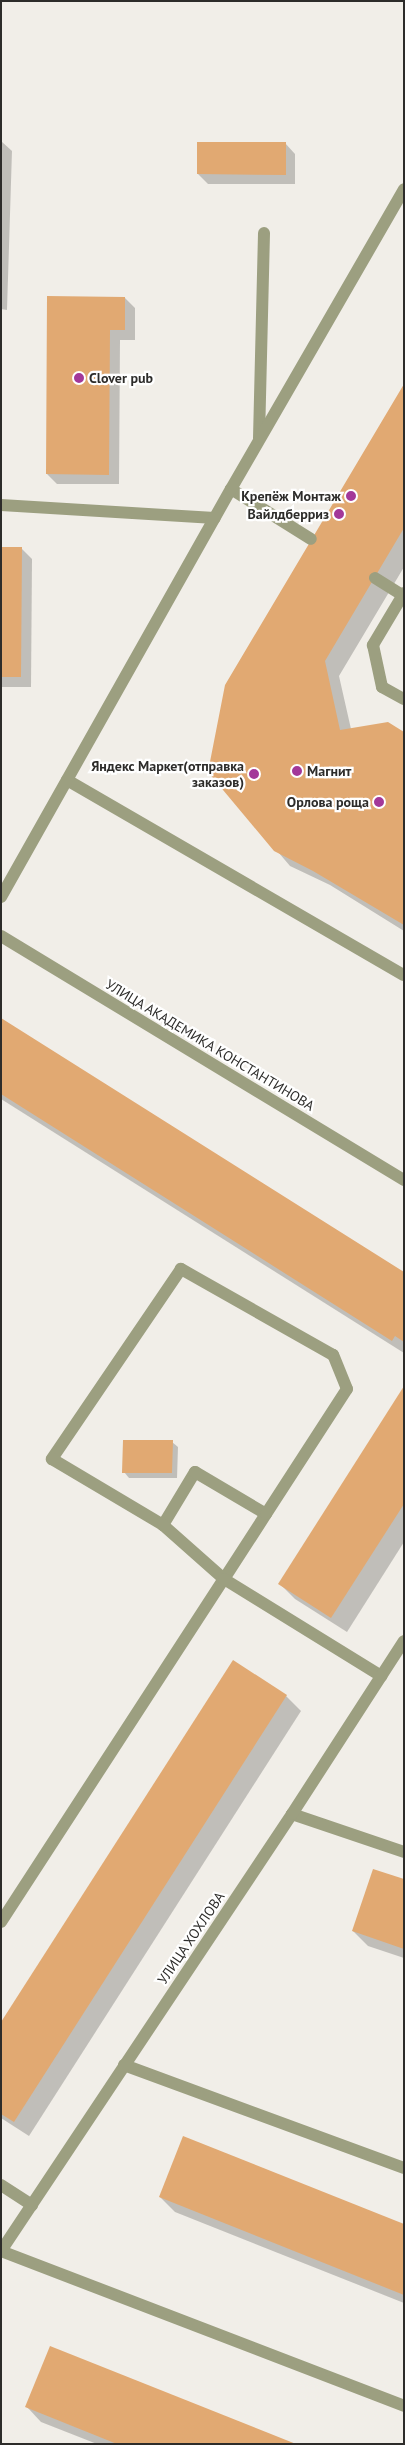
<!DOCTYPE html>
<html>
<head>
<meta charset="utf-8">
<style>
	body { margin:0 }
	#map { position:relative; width:405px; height:2445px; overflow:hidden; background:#f1eee8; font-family:"PT Sans",sans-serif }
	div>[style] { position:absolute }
	.shadow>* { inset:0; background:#0003 }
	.building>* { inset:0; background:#e1a972 }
	.lane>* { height:12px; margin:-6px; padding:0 6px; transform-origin:6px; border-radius:6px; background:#9c9f80 }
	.street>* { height:12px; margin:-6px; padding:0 6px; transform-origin:6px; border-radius:6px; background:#9c9f80 }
	.dots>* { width:14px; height:14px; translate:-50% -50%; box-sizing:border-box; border:2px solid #fff; border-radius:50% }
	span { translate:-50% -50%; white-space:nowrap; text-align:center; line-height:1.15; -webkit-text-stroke:4.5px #fff; paint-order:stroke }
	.poi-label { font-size:14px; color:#2d2c2a; font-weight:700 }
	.left { translate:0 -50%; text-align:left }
	.right { translate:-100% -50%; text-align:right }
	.street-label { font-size:14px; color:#2d2c2a }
	.frame { position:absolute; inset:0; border:2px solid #2d2c2a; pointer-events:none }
</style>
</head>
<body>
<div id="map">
	<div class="shadow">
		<div style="clip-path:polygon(1px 141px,12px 151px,7px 310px,1px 309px)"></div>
		<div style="clip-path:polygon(285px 143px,295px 154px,295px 184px,208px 184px,198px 174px)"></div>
		<div style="clip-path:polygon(48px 298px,125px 298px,135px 308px,135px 340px,120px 340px,119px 484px,57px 484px,47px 474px)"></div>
		<div style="clip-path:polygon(404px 388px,404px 567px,339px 676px,351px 729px,404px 733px,404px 931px,330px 885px,290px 866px,210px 772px)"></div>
		<div style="clip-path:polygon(1px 548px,22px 549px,32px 559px,31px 687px,1px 687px)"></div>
		<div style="clip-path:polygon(1px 1020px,404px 1274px,404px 1353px,1px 1099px)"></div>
		<div style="clip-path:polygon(404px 1388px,404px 1542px,347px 1632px,295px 1599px,280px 1584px)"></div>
		<div style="clip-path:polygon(172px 1442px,178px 1447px,177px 1478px,129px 1478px,124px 1472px)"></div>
		<div style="clip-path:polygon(286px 1696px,301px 1711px,29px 2136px,1px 2118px,1px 2025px)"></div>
		<div style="clip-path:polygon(404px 1881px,404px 1958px,368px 1946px,353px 1931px)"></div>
		<div style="clip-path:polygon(160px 2197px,404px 2225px,404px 2303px,175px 2212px)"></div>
		<div style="clip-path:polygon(27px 2407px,293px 2444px,97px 2444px,41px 2422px)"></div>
	</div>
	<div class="building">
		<div style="clip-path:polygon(197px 142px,286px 142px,286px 175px,197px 174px)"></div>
		<div style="clip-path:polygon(47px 296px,125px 297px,125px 330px,110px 330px,109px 475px,46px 474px)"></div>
		<div style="clip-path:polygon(404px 384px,404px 528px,325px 661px,340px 730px,388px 722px,404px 732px,404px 925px,313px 871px,274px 851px,208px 772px,225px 685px)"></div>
		<div style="clip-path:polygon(1px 547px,22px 547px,21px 677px,1px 677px)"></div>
		<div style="clip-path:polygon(1px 1018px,404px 1272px,404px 1342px,395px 1336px,392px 1341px,1px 1094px)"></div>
		<div style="clip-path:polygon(404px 1386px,404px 1504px,331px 1618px,278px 1584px)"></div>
		<div style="clip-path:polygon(123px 1440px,173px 1440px,172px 1473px,122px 1473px)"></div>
		<div style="clip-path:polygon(233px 1660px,287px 1695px,14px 2122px,1px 2114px,1px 2022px)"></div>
		<div style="clip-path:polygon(373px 1869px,404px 1879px,404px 1949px,352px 1931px)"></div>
		<div style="clip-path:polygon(183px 2136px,404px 2224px,404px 2295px,159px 2197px)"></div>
		<div style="clip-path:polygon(50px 2346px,296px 2444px,117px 2444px,25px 2407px)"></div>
	</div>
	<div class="lane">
		<div style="left:259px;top:438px;width:205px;rotate:-88.6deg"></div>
		<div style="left:231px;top:489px;width:94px;rotate:32deg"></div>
		<div style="left:1px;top:505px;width:214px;rotate:3.5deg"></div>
		<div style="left:375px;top:578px;width:32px;rotate:32deg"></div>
		<div style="left:404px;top:593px;width:61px;rotate:120.8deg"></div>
		<div style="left:373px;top:645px;width:43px;rotate:77.9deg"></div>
		<div style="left:382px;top:687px;width:25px;rotate:29deg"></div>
		<div style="left:67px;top:780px;width:389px;rotate:30.1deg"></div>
		<div style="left:1px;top:897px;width:468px;rotate:-60.6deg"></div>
		<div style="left:231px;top:489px;width:346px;rotate:-60deg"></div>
		<div style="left:163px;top:1525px;width:62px;rotate:-58.9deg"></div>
		<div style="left:195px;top:1472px;width:82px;rotate:30.6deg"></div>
		<div style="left:292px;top:1814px;width:118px;rotate:18.7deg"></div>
		<div style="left:1px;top:1922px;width:409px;rotate:-57deg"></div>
		<div style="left:224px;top:1579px;width:77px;rotate:-57.1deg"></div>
		<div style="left:266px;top:1514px;width:149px;rotate:-57.1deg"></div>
		<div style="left:347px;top:1389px;width:37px;rotate:-112deg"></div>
		<div style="left:333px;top:1355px;width:175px;rotate:-150.5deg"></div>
		<div style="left:181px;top:1269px;width:230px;rotate:124.2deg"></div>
		<div style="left:52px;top:1459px;width:129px;rotate:30.7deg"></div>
		<div style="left:163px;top:1525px;width:81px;rotate:41.5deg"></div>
		<div style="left:224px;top:1579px;width:185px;rotate:31.7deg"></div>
		<div style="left:124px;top:2065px;width:298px;rotate:20.2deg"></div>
		<div style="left:1px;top:2185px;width:37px;rotate:33deg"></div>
		<div style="left:1px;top:2251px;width:432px;rotate:21deg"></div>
	</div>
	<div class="street">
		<div style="left:1px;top:936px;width:471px;rotate:31.2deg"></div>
		<div style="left:1px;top:2251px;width:525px;rotate:-56.34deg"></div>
		<div style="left:292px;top:1814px;width:206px;rotate:-57.1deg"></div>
	</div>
	<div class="dots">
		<div style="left:79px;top:378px;background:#a33899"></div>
		<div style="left:351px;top:496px;background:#a33899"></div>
		<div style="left:339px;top:514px;background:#a33899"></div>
		<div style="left:297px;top:771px;background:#a33899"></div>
		<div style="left:254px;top:774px;background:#a33899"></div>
		<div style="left:379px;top:802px;background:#a33899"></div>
	</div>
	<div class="poi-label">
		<span class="left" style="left:89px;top:378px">Clover pub</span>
		<span class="right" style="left:341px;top:496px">Крепёж Монтаж</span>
		<span class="right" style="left:329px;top:514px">Вайлдберриз</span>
		<span class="right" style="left:244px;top:774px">Яндекс Маркет(отправка<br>заказов)</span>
		<span class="left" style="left:307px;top:771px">Магнит</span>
		<span class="right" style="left:369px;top:802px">Орлова роща</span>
	</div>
	<div class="street-label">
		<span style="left:210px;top:1045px;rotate:31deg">УЛИЦА АКАДЕМИКА КОНСТАНТИНОВА</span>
		<span style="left:191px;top:1938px;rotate:-56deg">УЛИЦА ХОХЛОВА</span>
	</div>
	<div class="frame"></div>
</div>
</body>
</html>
